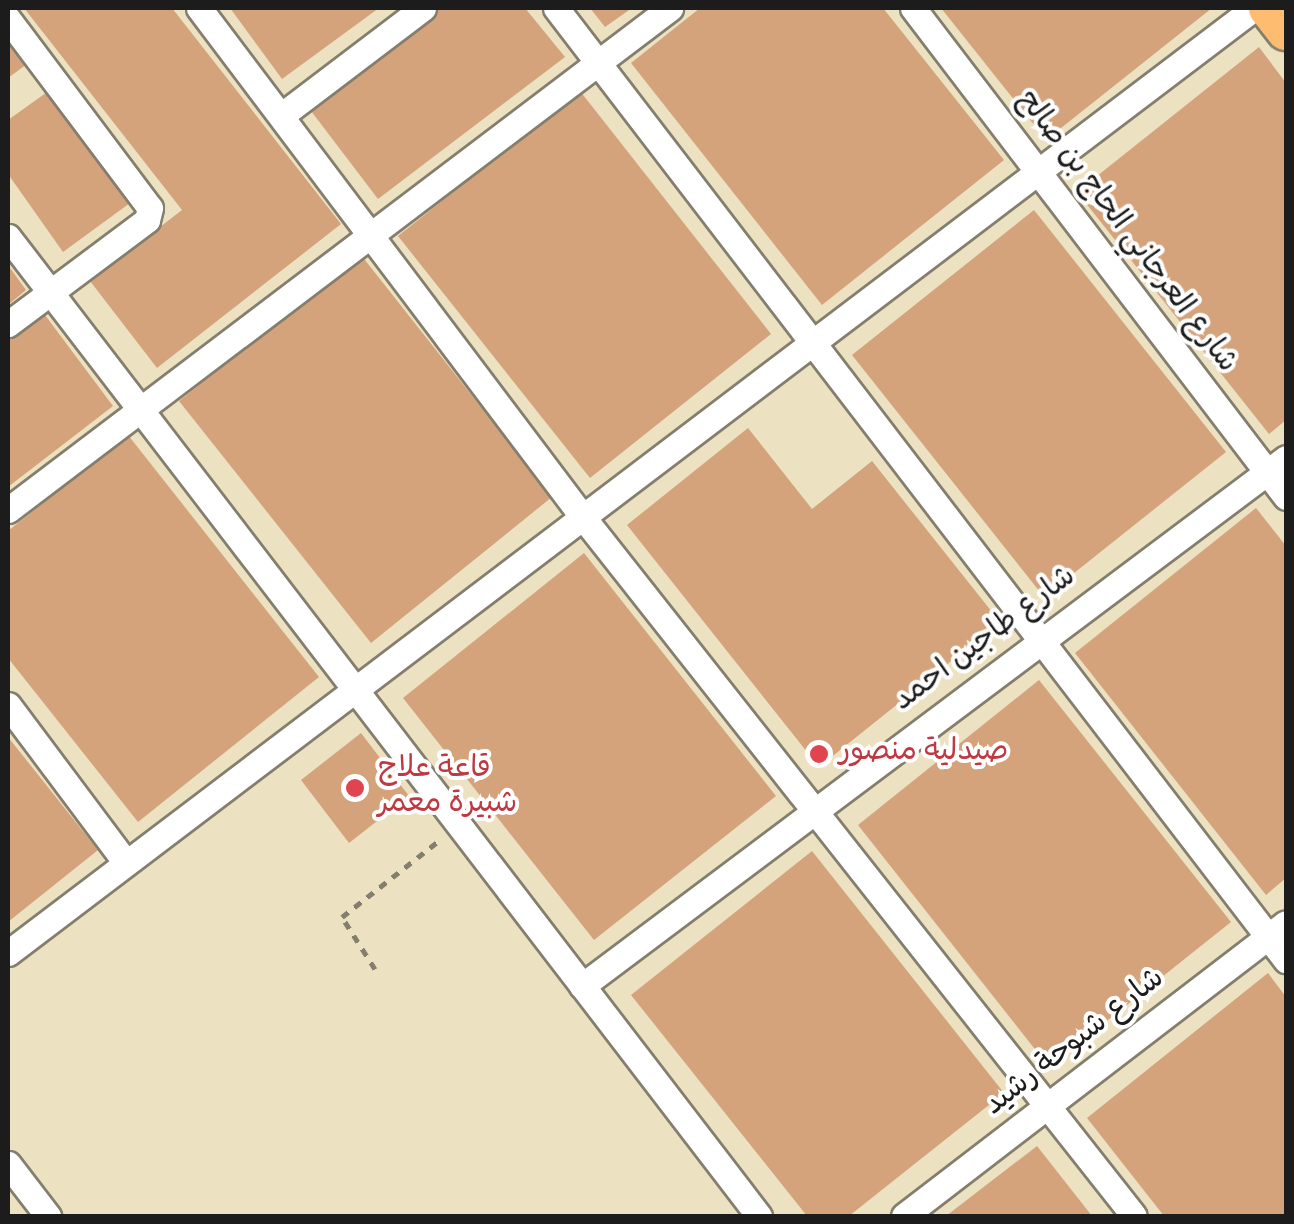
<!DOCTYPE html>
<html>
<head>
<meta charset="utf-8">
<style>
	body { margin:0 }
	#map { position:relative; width:1294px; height:1224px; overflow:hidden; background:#ece1c0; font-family:"Gochi Hand","Playpen Sans Arabic",sans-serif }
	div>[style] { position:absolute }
	.building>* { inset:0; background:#d4a37b }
	.path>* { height:5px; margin-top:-2.5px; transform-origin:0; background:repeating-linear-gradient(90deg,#847e6e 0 8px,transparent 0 16px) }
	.roads { filter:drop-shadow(2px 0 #847e6e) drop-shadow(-2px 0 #847e6e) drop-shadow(0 2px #847e6e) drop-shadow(0 -2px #847e6e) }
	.street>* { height:25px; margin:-12.5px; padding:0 12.5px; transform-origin:12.5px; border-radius:12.5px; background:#fff }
	.primary>* { height:40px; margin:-20px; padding:0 20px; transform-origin:20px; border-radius:20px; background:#fdbc6f }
	.dots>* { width:28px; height:28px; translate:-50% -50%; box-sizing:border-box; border:5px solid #fff; border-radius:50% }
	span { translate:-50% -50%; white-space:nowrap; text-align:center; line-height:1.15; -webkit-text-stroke:8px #fff; paint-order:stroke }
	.street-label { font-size:30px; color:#1c1c1c }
	.health-label { font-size:30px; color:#be3a42 }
	.left { translate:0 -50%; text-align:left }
	.frame { position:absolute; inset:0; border:10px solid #1c1c1c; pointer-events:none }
</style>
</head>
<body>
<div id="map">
	<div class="building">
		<div style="clip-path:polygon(24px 8px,172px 8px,341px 224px,157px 368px,90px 281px,182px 210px)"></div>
		<div style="clip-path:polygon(230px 8px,379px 8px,282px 79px)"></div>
		<div style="clip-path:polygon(440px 8px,525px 8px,565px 57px,378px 199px,308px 107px)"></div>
		<div style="clip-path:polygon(590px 8px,632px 8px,605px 27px)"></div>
		<div style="clip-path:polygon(700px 8px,883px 8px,1004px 160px,822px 305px,631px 63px)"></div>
		<div style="clip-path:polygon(941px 8px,1212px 8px,1046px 140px)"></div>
		<div style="clip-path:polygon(8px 38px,27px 64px,8px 78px)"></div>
		<div style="clip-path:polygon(1259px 47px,1286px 83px,1286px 420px,1269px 434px,1077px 192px)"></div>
		<div style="clip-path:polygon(50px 90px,130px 203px,63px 252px,8px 174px,8px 120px)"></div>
		<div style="clip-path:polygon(580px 91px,771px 334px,590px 478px,398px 236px)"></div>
		<div style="clip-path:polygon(1034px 210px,1226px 452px,1044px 597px,852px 355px)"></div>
		<div style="clip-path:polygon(361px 255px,552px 497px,371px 643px,179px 401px)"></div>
		<div style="clip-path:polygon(8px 265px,26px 290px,8px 305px)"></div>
		<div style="clip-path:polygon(42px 311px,113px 406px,8px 487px,8px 337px)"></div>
		<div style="clip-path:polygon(748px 428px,812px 509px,872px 461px,1000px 622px,819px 767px,627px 525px)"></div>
		<div style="clip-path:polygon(128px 435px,319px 677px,138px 822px,8px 658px,8px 531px)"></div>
		<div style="clip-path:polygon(1256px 508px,1286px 546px,1286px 878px,1266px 895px,1075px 653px)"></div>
		<div style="clip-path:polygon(584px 553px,776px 796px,594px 940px,403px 698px)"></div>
		<div style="clip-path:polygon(1039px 680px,1231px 922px,1049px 1067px,858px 825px)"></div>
		<div style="clip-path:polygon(361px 733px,409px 796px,349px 843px,301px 780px)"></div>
		<div style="clip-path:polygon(8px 737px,98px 850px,8px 922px)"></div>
		<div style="clip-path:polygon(812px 851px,1004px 1093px,849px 1216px,807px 1216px,631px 995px)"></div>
		<div style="clip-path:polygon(1268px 973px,1286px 997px,1286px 1216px,1164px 1216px,1087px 1118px)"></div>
		<div style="clip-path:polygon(1037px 1146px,1092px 1216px,946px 1216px)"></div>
	</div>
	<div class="path">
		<div style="left:375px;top:969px;width:62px;rotate:-122.4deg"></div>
		<div style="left:342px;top:917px;width:126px;rotate:-38.2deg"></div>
	</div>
	<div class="roads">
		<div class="street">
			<div style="left:199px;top:8px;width:636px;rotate:52.99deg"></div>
			<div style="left:582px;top:516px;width:891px;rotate:51.74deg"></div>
			<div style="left:556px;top:8px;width:1200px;rotate:52.52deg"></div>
			<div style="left:913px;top:8px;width:615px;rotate:52.66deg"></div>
			<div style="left:8px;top:19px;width:236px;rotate:53.1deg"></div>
			<div style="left:150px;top:208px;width:12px;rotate:104deg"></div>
			<div style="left:147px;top:220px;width:174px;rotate:143.2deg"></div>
			<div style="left:282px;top:115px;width:177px;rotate:-37.2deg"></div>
			<div style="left:8px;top:237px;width:1234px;rotate:52.51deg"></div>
			<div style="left:8px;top:510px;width:831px;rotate:-37.17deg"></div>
			<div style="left:8px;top:705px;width:197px;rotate:53.2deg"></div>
			<div style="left:8px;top:953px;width:1564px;rotate:-37.18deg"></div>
			<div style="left:582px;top:986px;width:880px;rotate:-36.87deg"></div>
			<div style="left:8px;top:1164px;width:66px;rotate:52.4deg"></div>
			<div style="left:904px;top:1216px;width:481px;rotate:-37.5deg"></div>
		</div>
		<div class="primary">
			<div style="left:1269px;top:8px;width:28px;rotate:52deg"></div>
		</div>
	</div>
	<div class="dots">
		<div style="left:819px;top:754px;background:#e0444e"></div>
		<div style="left:355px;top:788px;background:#e0444e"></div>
	</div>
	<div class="street-label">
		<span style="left:1125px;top:233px;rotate:53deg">شارع العرجاني الحاج بن صالح</span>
		<span style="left:986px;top:641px;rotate:-37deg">شارع طاجين احمد</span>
		<span style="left:1076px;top:1044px;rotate:-38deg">شارع شبوحة رشيد</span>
	</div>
	<div class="health-label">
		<span class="left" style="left:839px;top:754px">صيدلية منصور</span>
		<span class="left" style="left:378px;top:788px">قاعة علاج<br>شبيرة معمر</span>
	</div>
	<div class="frame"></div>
</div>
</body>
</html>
